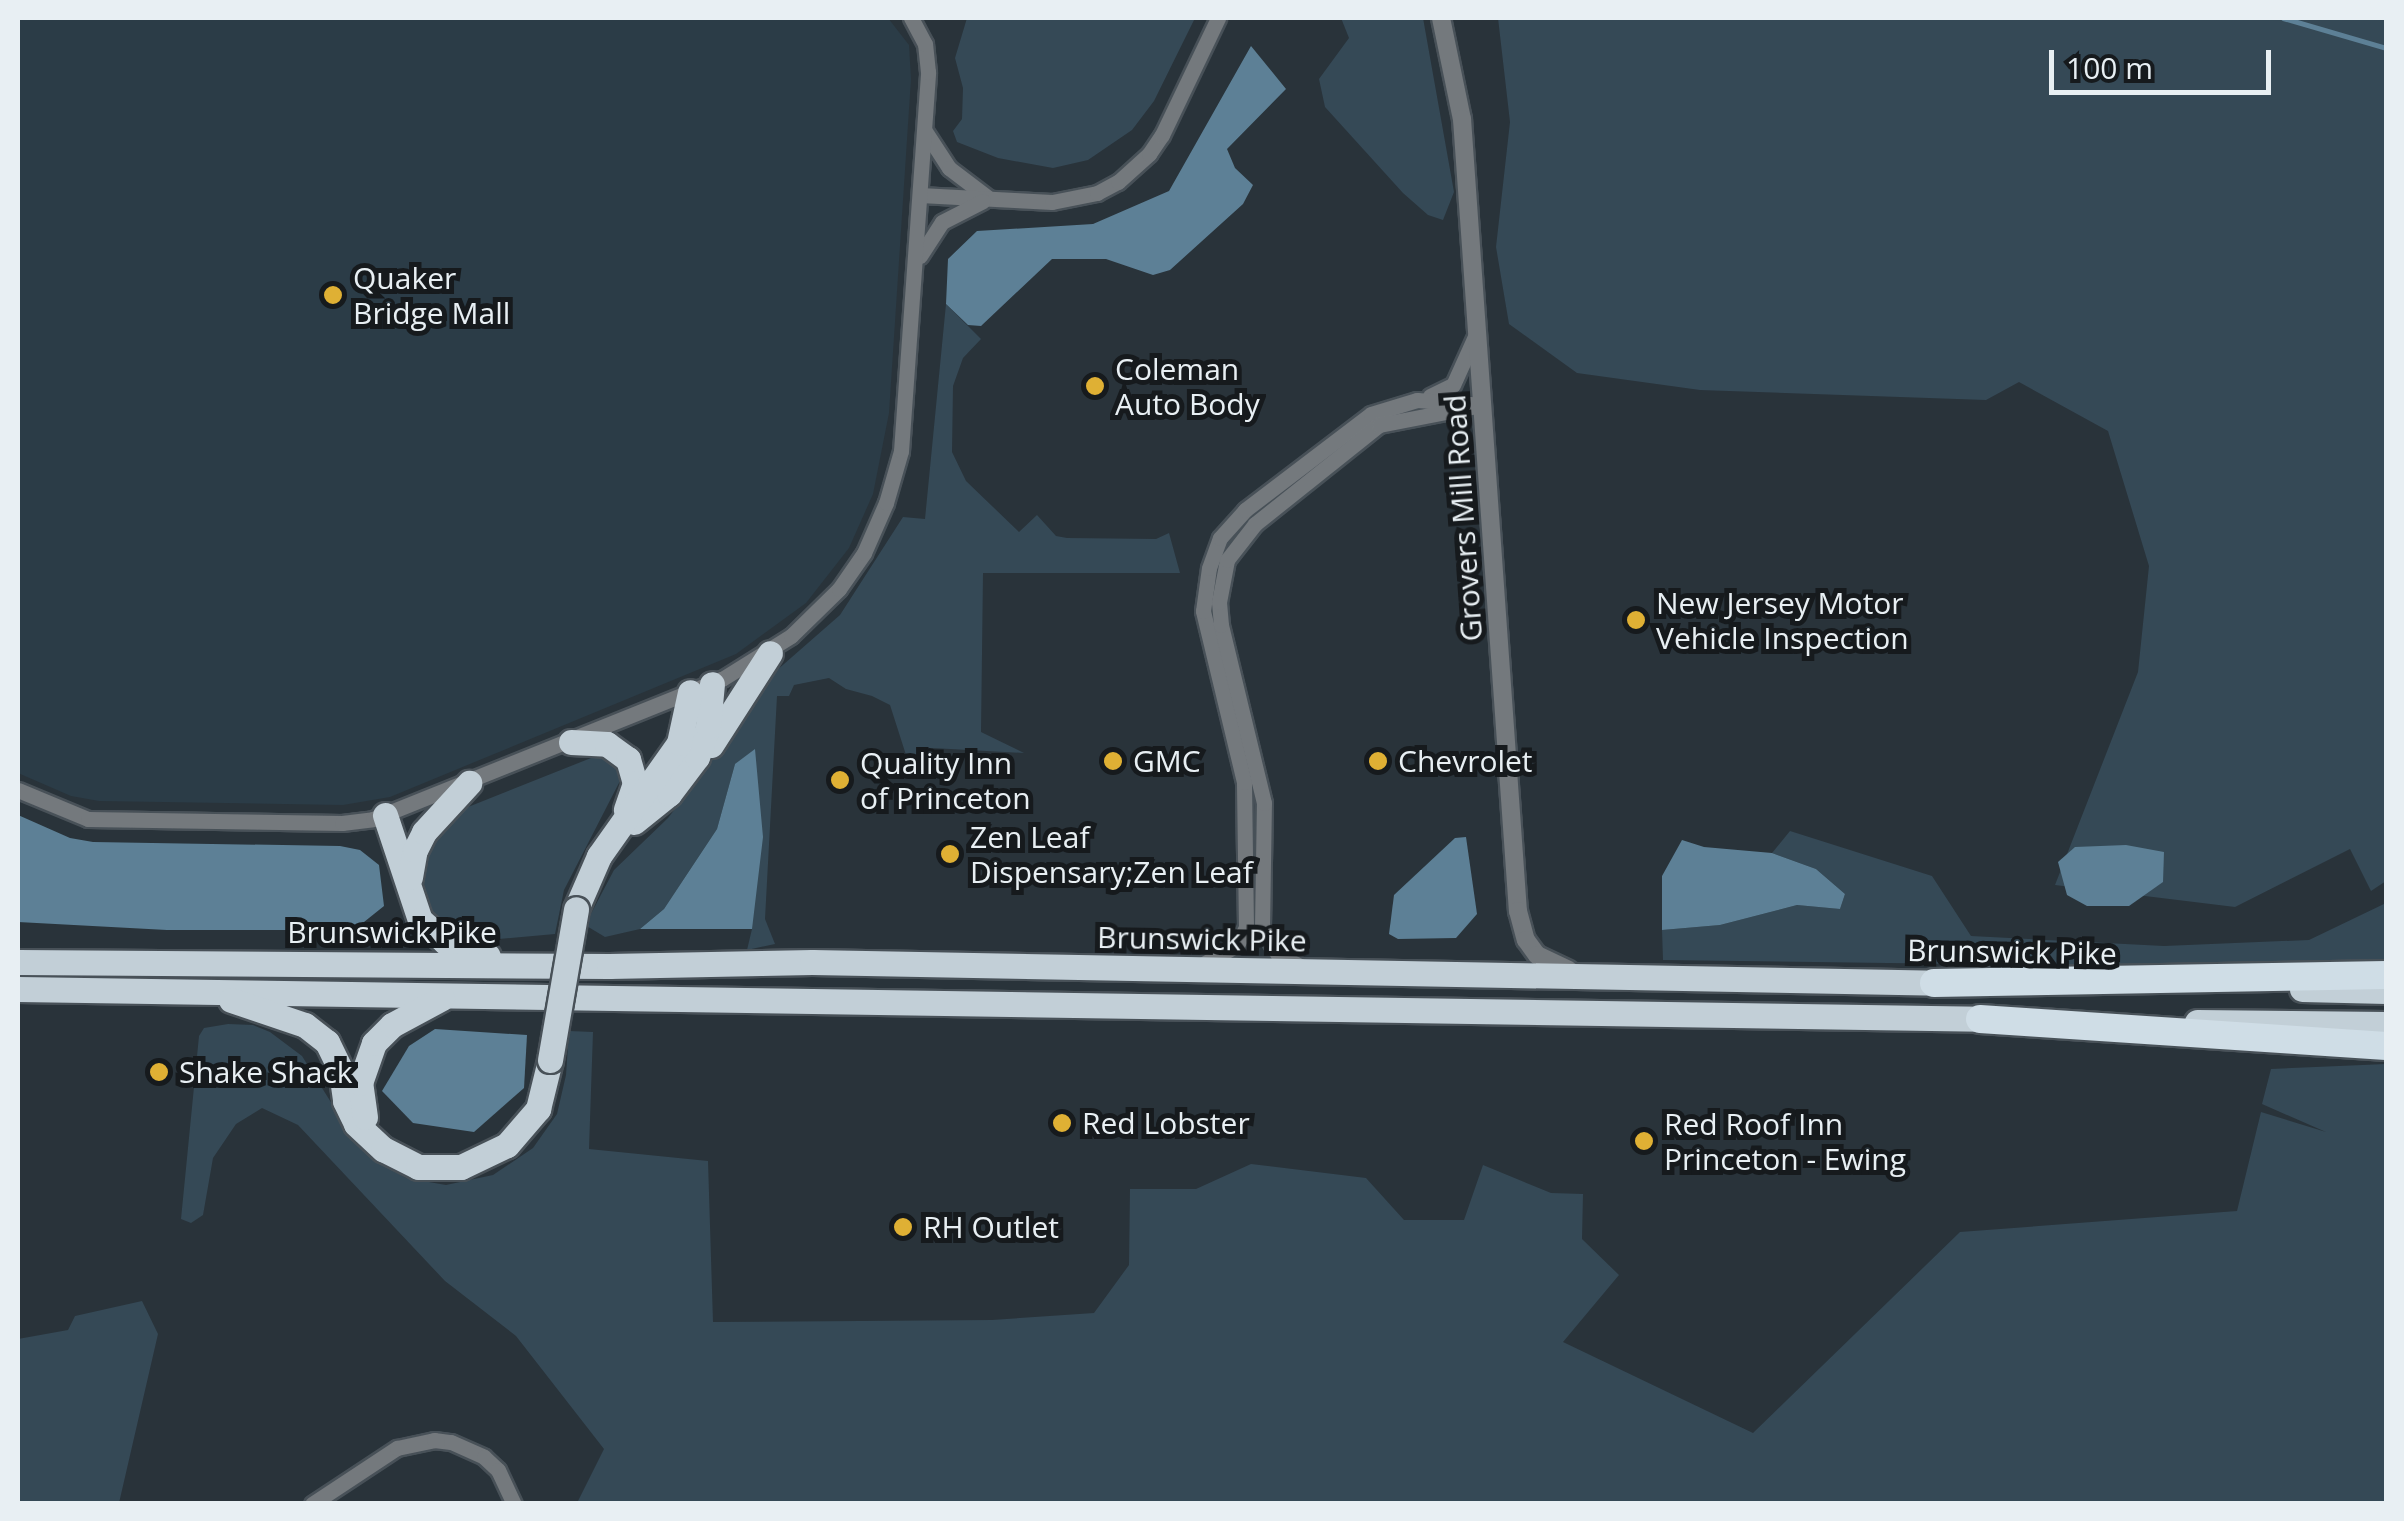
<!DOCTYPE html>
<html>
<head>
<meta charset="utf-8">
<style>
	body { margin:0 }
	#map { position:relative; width:2404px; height:1521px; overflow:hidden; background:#29333a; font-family:"Open Sans",sans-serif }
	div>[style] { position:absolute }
	.built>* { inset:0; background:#2b3c47 }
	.green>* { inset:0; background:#354956 }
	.water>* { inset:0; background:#5d8096 }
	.stream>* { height:5px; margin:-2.5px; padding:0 2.5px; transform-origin:2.5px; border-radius:2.5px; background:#5d8096 }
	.roads { filter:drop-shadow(2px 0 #485158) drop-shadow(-2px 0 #485158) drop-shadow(0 2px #485158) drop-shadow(0 -2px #485158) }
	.minor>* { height:15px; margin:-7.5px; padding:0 7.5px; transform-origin:7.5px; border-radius:7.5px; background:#74797d }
	.tertiary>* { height:18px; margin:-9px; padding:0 9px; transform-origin:9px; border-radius:9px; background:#74797d }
	.trunk>* { height:25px; margin:-12.5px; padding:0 12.5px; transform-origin:12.5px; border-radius:12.5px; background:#c2cfd7 }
	.motorway>* { height:28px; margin:-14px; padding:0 14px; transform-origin:14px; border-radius:14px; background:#cfdde6 }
	.bridges { filter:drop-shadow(2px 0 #485158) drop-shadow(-2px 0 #485158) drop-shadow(0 2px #485158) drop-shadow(0 -2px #485158) }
	.trunk-bridge>* { height:25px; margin:-12.5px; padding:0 12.5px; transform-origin:12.5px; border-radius:12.5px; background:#c2cfd7 }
	.dots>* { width:28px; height:28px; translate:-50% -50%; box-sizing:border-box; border:5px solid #161a1d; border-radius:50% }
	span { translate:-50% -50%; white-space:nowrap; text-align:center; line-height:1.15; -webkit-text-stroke:10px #161a1d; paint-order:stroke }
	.poi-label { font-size:30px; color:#e8eff3 }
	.left { translate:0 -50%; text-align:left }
	.street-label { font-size:30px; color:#e8eff3 }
	.frame { position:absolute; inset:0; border:20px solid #e8eff3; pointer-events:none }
	.scale { position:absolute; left:2049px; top:50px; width:222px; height:45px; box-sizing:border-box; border:5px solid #e8eff3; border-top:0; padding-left:12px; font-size:30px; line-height:35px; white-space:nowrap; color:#e8eff3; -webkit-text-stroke:8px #161a1d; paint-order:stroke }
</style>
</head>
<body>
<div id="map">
	<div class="built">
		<div style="clip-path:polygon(18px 18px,888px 18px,909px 45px,911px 79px,889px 413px,873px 494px,849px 548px,806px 603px,736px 654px,390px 797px,343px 805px,99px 801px,71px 796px,18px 773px)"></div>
	</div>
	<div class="green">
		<div style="clip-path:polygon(967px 18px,1195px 18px,1154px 101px,1132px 130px,1088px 160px,1053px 168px,998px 158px,957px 142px,953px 131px,962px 119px,963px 88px,955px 58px)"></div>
		<div style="clip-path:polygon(1341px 18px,1423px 18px,1454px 192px,1443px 220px,1428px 215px,1403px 193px,1325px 107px,1319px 79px,1349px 38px)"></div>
		<div style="clip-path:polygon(1498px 18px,2386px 18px,2386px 881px,2371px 891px,2350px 849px,2235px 907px,2055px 885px,2138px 672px,2149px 566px,2108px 431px,2019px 382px,1986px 400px,1700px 390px,1577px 373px,1509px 324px,1496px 247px,1510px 122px)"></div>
		<div style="clip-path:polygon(946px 304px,981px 339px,963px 358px,953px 386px,952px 452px,966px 481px,1019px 532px,1037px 515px,1056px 536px,1067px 538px,1156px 539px,1169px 533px,1180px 573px,983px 573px,981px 732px,1024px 753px,932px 748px,920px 760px,906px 755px,890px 705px,872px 696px,846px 689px,829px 678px,794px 685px,789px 696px,777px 696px,765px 919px,775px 944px,747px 950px,752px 929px,735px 764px,717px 829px,664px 909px,640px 929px,605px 937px,585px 925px,614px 870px,668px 818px,719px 751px,761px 684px,840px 615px,903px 517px,925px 519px)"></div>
		<div style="clip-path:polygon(596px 756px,613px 763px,621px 779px,564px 890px,555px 934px,464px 942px,428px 921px,416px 887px,435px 828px,453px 813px)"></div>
		<div style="clip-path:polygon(1790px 831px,1932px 876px,1971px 936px,2164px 946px,2309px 940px,2386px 903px,2386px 965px,2251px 968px,1663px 960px,1662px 930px,1720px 925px,1797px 905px,1840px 909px,1845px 894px,1816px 869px,1772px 853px)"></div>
		<div style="clip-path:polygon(228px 1024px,253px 1025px,270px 1032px,302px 1056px,359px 1147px,371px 1158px,406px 1178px,446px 1185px,493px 1175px,533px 1148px,557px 1114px,566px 1075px,569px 1031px,593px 1032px,589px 1149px,708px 1161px,713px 1322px,992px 1320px,1094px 1313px,1129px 1265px,1130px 1189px,1196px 1189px,1251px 1164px,1366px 1178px,1404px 1220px,1464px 1220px,1483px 1165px,1551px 1193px,1583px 1194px,1582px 1239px,1619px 1275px,1563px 1342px,1753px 1433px,1960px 1232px,2237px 1211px,2261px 1112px,2326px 1132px,2262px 1104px,2271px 1069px,2386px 1064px,2386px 1503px,577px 1503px,604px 1449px,516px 1336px,445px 1281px,298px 1125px,262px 1108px,236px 1124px,213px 1158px,203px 1215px,191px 1223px,181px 1219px,199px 1036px,204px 1028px)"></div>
		<div style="clip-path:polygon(142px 1301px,158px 1334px,119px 1503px,18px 1503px,18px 1339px,68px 1330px,75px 1316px)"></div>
	</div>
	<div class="water">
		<div style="clip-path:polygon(1251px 46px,1286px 89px,1227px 149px,1235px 168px,1253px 185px,1243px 204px,1170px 270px,1153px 275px,1106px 259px,1052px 259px,981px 326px,968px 325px,946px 304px,948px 259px,977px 231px,1093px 224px,1169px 191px)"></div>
		<div style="clip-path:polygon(755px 749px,763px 837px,752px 929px,640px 929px,664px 909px,717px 829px,735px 764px)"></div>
		<div style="clip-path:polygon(18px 815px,70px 838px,93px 842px,340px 846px,360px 850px,379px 865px,384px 906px,354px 930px,167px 930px,18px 922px)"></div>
		<div style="clip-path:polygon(1466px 837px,1477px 914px,1456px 938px,1398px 939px,1389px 934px,1394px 895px,1455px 838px)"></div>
		<div style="clip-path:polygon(1682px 840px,1704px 847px,1772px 853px,1816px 869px,1845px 894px,1840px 909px,1797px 905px,1720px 925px,1662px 930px,1662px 876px)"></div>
		<div style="clip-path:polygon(2126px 845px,2164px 852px,2163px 882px,2129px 906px,2087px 906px,2067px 895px,2058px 862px,2075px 847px)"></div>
		<div style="clip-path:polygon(435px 1029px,527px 1035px,524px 1088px,474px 1132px,413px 1123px,382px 1091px,409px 1046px)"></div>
	</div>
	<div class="stream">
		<div style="left:2283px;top:18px;width:107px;rotate:16.2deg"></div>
	</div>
	<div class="roads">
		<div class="minor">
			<div style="left:925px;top:131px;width:44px;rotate:57deg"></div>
			<div style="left:949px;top:168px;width:48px;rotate:37.3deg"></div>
			<div style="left:920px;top:195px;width:132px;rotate:3deg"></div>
			<div style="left:1052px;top:202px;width:46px;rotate:-11.3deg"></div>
			<div style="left:1097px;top:193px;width:24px;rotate:-28deg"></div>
			<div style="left:1118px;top:182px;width:42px;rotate:-42.1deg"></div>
			<div style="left:1149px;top:154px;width:23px;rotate:-56deg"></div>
			<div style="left:1162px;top:135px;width:130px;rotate:-64.4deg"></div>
			<div style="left:920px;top:256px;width:40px;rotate:-57.1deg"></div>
			<div style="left:942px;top:222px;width:46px;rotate:-27.1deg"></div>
			<div style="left:1430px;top:396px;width:25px;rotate:-26deg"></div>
			<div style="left:1453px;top:385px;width:56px;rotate:-65.7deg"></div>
			<div style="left:18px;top:790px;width:76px;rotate:22.5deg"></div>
			<div style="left:88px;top:819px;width:254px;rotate:0.9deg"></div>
			<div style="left:342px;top:823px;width:31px;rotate:-7deg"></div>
			<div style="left:373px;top:819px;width:376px;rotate:-21.9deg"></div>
			<div style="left:722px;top:679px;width:81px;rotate:-31.9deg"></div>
			<div style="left:791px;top:636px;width:67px;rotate:-44.4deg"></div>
			<div style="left:839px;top:589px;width:44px;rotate:-55.2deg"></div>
			<div style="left:864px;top:553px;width:55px;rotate:-66.3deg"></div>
			<div style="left:886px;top:503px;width:54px;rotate:-73.9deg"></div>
			<div style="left:901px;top:451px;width:380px;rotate:-85.9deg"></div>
			<div style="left:928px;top:72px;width:28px;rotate:-96deg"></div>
			<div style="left:925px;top:44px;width:30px;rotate:-118deg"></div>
			<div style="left:1203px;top:964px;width:39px;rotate:-29deg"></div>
			<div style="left:1237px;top:945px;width:20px;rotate:-63deg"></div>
			<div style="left:1246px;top:927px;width:145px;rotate:-90.8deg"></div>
			<div style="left:1244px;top:782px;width:176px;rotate:-103.5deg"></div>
			<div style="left:1203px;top:611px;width:43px;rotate:-82.1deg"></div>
			<div style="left:1209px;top:568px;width:32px;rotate:-70deg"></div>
			<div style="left:1220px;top:538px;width:38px;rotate:-48deg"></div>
			<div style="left:1245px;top:510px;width:158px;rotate:-37.3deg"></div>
			<div style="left:1371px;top:414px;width:48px;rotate:-16.9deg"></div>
			<div style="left:1417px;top:400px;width:66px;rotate:4.3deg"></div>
			<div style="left:1302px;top:967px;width:27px;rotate:-153deg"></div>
			<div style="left:1278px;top:955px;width:32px;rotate:-120deg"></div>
			<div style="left:1262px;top:927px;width:124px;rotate:-89.1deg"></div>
			<div style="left:1264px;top:803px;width:183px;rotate:-103.6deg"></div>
			<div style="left:1221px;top:625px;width:23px;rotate:-95deg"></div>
			<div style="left:1219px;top:602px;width:43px;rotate:-79.2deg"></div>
			<div style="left:1227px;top:560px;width:46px;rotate:-52.1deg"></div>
			<div style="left:1255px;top:524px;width:159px;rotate:-38.6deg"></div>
			<div style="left:1379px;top:425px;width:95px;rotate:-11deg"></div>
			<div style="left:312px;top:1504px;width:102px;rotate:-33.4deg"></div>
			<div style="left:397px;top:1448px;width:38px;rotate:-12deg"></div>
			<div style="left:434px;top:1440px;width:17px;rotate:7deg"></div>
			<div style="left:451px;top:1442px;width:36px;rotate:24deg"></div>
			<div style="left:484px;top:1457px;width:19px;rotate:43deg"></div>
			<div style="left:498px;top:1470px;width:38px;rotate:65deg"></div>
		</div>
		<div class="tertiary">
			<div style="left:1441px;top:18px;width:103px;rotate:78.3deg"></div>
			<div style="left:1462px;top:119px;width:794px;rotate:85.96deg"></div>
			<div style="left:1518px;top:911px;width:30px;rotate:75deg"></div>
			<div style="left:1526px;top:940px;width:19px;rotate:54deg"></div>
			<div style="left:1537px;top:955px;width:35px;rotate:25deg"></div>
		</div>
		<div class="trunk">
			<div style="left:571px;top:742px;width:36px;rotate:3deg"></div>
			<div style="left:607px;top:744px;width:26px;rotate:36deg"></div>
			<div style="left:628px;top:759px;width:25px;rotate:74deg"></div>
			<div style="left:635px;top:783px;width:28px;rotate:109deg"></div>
			<div style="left:711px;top:745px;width:109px;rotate:-57.3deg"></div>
			<div style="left:385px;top:815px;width:111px;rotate:71.6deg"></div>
			<div style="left:420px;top:920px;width:33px;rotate:41deg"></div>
			<div style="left:445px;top:942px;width:45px;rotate:18deg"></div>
			<div style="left:634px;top:822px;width:45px;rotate:-38.7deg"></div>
			<div style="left:669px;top:794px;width:46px;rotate:-52.9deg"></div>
			<div style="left:697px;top:757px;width:33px;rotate:-70deg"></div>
			<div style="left:708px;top:726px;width:42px;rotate:-84.6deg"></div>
			<div style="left:410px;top:877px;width:27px;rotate:-80deg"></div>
			<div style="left:415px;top:850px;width:20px;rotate:-63deg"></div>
			<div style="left:424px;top:832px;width:67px;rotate:-47.4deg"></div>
			<div style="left:576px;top:909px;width:58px;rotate:-66.5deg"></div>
			<div style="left:599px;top:856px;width:138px;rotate:-54.7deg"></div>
			<div style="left:679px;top:743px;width:52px;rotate:-77.8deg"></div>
			<div style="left:18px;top:962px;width:591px;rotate:0.39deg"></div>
			<div style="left:609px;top:966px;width:203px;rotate:-1.1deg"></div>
			<div style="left:812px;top:962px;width:1140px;rotate:1.06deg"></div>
			<div style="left:18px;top:989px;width:1979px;rotate:0.87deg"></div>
			<div style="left:2302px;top:989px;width:84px;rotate:1.4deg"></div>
			<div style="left:231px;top:1000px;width:78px;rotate:18.7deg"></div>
			<div style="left:305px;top:1025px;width:28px;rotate:38deg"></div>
			<div style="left:327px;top:1042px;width:32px;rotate:64deg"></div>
			<div style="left:341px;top:1071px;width:30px;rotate:82deg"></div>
			<div style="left:345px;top:1101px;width:25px;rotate:64deg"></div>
			<div style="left:356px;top:1124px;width:37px;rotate:43deg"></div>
			<div style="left:383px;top:1149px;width:39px;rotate:27deg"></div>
			<div style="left:418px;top:1167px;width:43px"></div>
			<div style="left:461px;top:1167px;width:51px;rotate:-25.6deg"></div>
			<div style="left:507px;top:1145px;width:48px;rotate:-49.3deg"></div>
			<div style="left:538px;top:1109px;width:50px;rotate:-76.2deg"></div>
			<div style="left:2197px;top:1022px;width:189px;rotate:0.6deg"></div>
			<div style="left:365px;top:1117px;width:34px;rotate:-98deg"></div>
			<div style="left:360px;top:1083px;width:42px;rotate:-70.7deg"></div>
			<div style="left:374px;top:1043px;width:25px;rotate:-45deg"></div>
			<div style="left:392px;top:1025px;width:57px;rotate:-28.4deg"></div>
		</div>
		<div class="motorway">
			<div style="left:1934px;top:983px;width:452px;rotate:-1deg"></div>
			<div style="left:1980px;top:1019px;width:407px;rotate:3.8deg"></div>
		</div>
	</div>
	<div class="bridges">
		<div class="trunk-bridge">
			<div style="left:550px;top:1060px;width:153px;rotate:-80.2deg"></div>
		</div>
	</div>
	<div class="dots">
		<div style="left:333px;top:295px;background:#dfb034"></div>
		<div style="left:1095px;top:386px;background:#dfb034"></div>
		<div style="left:1636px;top:620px;background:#dfb034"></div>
		<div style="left:1113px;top:761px;background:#dfb034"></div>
		<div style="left:1378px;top:761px;background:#dfb034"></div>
		<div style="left:840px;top:780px;background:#dfb034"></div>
		<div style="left:950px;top:854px;background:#dfb034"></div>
		<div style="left:159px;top:1072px;background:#dfb034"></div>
		<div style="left:1062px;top:1123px;background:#dfb034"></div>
		<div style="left:1644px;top:1141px;background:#dfb034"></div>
		<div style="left:903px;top:1227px;background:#dfb034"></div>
	</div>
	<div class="poi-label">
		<span class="left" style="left:353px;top:295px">Quaker<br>Bridge Mall</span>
		<span class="left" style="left:1115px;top:386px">Coleman<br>Auto Body</span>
		<span class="left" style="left:1656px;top:620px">New Jersey Motor<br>Vehicle Inspection</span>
		<span class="left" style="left:1133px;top:761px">GMC</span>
		<span class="left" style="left:1398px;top:761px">Chevrolet</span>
		<span class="left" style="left:860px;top:780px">Quality Inn<br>of Princeton</span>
		<span class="left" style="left:970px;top:854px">Zen Leaf<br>Dispensary;Zen Leaf</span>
		<span class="left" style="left:179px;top:1072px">Shake Shack</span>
		<span class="left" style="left:1082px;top:1123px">Red Lobster</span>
		<span class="left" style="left:1664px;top:1141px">Red Roof Inn<br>Princeton - Ewing</span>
		<span class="left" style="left:923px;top:1227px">RH Outlet</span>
	</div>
	<div class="street-label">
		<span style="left:1463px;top:518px;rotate:-94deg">Grovers Mill Road</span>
		<span style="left:392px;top:932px">Brunswick Pike</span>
		<span style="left:1202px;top:939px;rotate:1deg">Brunswick Pike</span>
		<span style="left:2012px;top:952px;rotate:1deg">Brunswick Pike</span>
	</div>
	<div class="frame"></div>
	<div class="scale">100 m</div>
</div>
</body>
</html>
